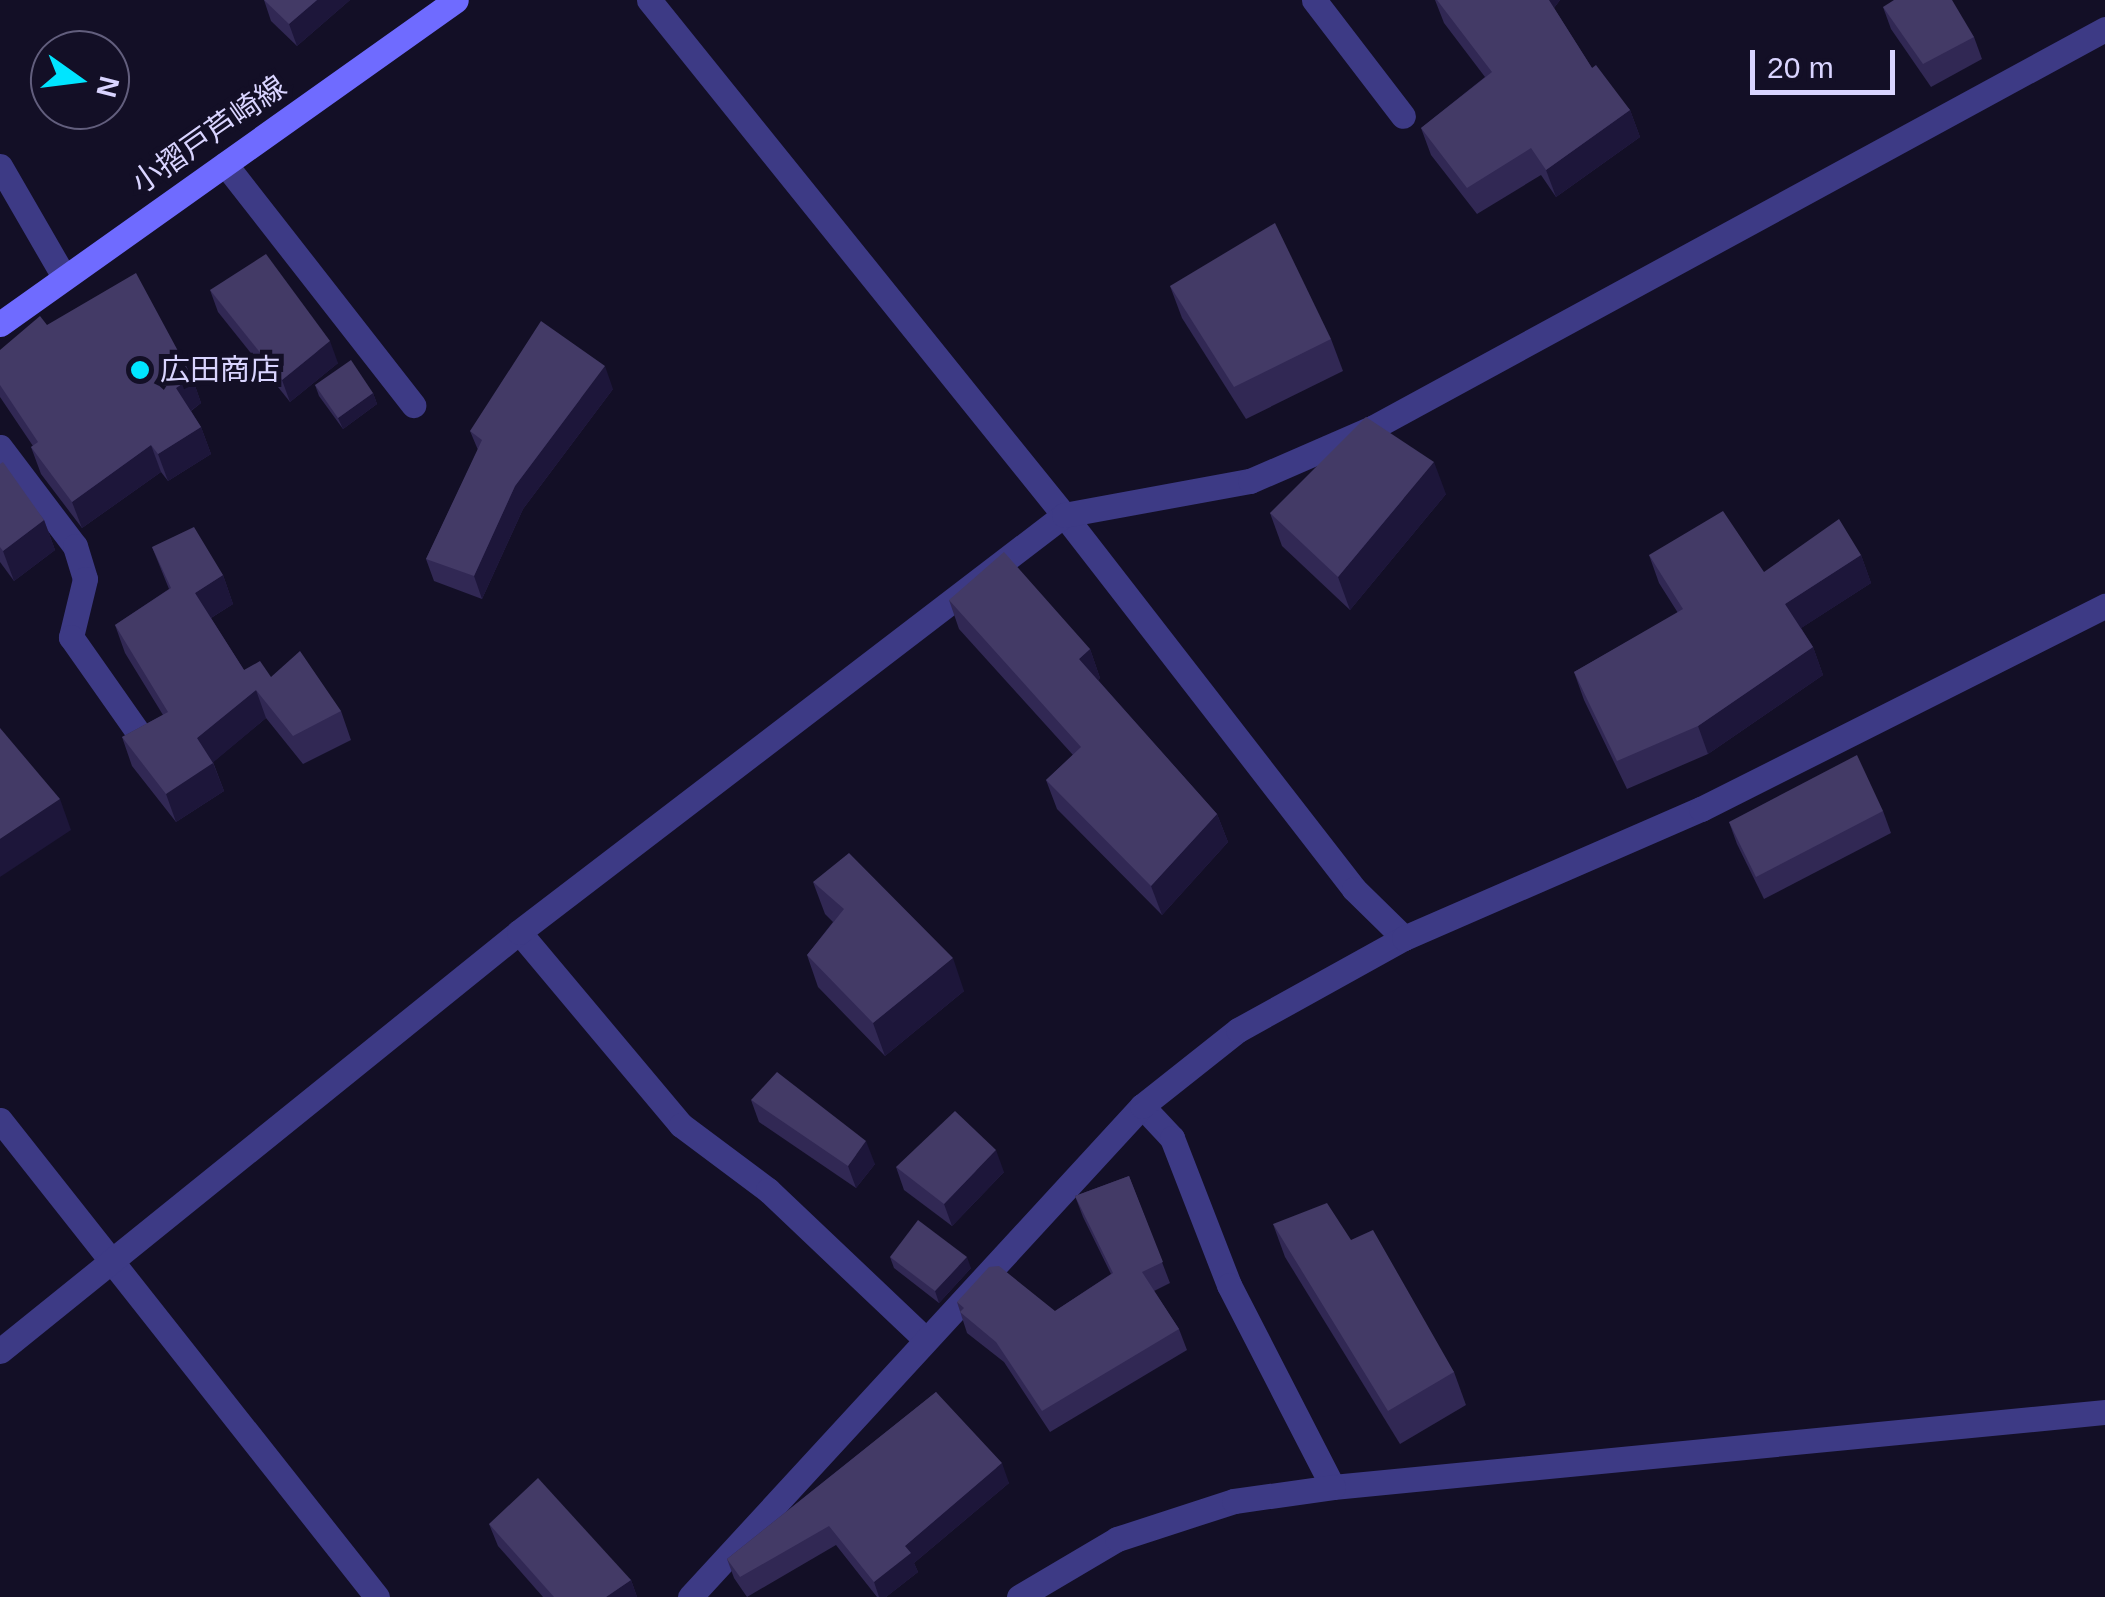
<!DOCTYPE html>
<html>
<head>
<meta charset="utf-8">
<style>
	body { margin:0 }
	#map { position:relative; width:2105px; height:1597px; overflow:hidden; background:#130f26; font-family:Arial,"Noto Sans JP",sans-serif }
	div>[style] { position:absolute }
	.lane>* { height:25px; margin:-12.5px; padding:0 12.5px; transform-origin:12.5px; border-radius:12.5px; background:#3d3a85 }
	.street>* { height:25px; margin:-12.5px; padding:0 12.5px; transform-origin:12.5px; border-radius:12.5px; background:#3d3a85 }
	.secondary>* { height:25px; margin:-12.5px; padding:0 12.5px; transform-origin:12.5px; border-radius:12.5px; background:#6f6bff }
	.wall>* { inset:0; background:#312854 }
	.shaded-wall>* { inset:0; background:#1d163a }
	.building>* { inset:0; background:#433a66 }
	.dots>* { width:28px; height:28px; translate:-50% -50%; box-sizing:border-box; border:5px solid #130f26; border-radius:50% }
	span { translate:-50% -50%; white-space:nowrap; text-align:center; line-height:1.15; -webkit-text-stroke:10px #130f26; paint-order:stroke }
	.street-label { font-size:30px; color:#d9d4ff }
	.poi-label { font-size:30px; color:#d9d4ff }
	.left { translate:0 -50%; text-align:left }
	.north { position:absolute; left:30px; top:30px; width:100px; height:100px; box-sizing:border-box; background:#130f26; border:2px solid #625e7d; border-radius:50%; rotate:104deg; font-size:28px; font-weight:700; line-height:40px; text-align:center; color:#d9d4ff }
	.north::after { content:''; display:block; margin:auto; width:35px; height:45px; background:#00e5ff; clip-path:polygon(50% 0,100% 100%,50% 72%,0 100%) }
	.scale { position:absolute; left:1750px; top:50px; width:145px; height:45px; box-sizing:border-box; border:5px solid #d9d4ff; border-top:0; padding-left:12px; font-size:30px; line-height:35px; white-space:nowrap; color:#d9d4ff; -webkit-text-stroke:8px #130f26; paint-order:stroke }
</style>
</head>
<body>
<div id="map">
	<div class="lane">
		<div style="left:0;top:166px;width:128px;rotate:60deg"></div>
	</div>
	<div class="street">
		<div style="left:649px;top:0;width:661px;rotate:51.14deg"></div>
		<div style="left:1064px;top:515px;width:473px;rotate:52.2deg"></div>
		<div style="left:1354px;top:889px;width:70px;rotate:44.4deg"></div>
		<div style="left:1314px;top:0;width:146px;rotate:52.5deg"></div>
		<div style="left:225px;top:164px;width:306px;rotate:52deg"></div>
		<div style="left:0;top:447px;width:124px;rotate:52.9deg"></div>
		<div style="left:75px;top:546px;width:34px;rotate:73deg"></div>
		<div style="left:85px;top:579px;width:60px;rotate:103.6deg"></div>
		<div style="left:71px;top:637px;width:115px;rotate:54.9deg"></div>
		<div style="left:519px;top:932px;width:252px;rotate:50deg"></div>
		<div style="left:681px;top:1125px;width:109px;rotate:36.8deg"></div>
		<div style="left:768px;top:1190px;width:215px;rotate:43.5deg"></div>
		<div style="left:1142px;top:1106px;width:44px;rotate:46.8deg"></div>
		<div style="left:1172px;top:1138px;width:158px;rotate:68.8deg"></div>
		<div style="left:1229px;top:1285px;width:227px;rotate:62.8deg"></div>
		<div style="left:1333px;top:1487px;width:776px;rotate:-5.55deg"></div>
		<div style="left:0;top:1120px;width:608px;rotate:51.68deg"></div>
		<div style="left:0;top:1351px;width:667px;rotate:-38.91deg"></div>
		<div style="left:519px;top:932px;width:686px;rotate:-37.42deg"></div>
		<div style="left:1064px;top:515px;width:189px;rotate:-10.4deg"></div>
		<div style="left:1250px;top:481px;width:135px;rotate:-23.5deg"></div>
		<div style="left:1374px;top:427px;width:832px;rotate:-28.57deg"></div>
		<div style="left:690px;top:1597px;width:667px;rotate:-47.37deg"></div>
		<div style="left:1142px;top:1106px;width:122px;rotate:-38.4deg"></div>
		<div style="left:1238px;top:1030px;width:190px;rotate:-29deg"></div>
		<div style="left:1404px;top:938px;width:324px;rotate:-23.5deg"></div>
		<div style="left:1701px;top:809px;width:452px;rotate:-26.7deg"></div>
		<div style="left:1019px;top:1597px;width:114px;rotate:-30.6deg"></div>
		<div style="left:1117px;top:1539px;width:123px;rotate:-18deg"></div>
		<div style="left:1234px;top:1501px;width:100px;rotate:-8deg"></div>
	</div>
	<div class="secondary">
		<div style="left:0;top:324px;width:559px;rotate:-35.39deg"></div>
	</div>
	<div class="wall">
		<div style="clip-path:polygon(264px 0,350px 0,297px 46px,271px 21px)"></div>
		<div style="clip-path:polygon(1435px 0,1560px 0,1554px 8px,1592px 68px,1630px 110px,1640px 137px,1556px 197px,1541px 175px,1477px 214px,1431px 155px,1421px 128px,1485px 77px,1444px 23px)"></div>
		<div style="clip-path:polygon(1883px 7px,1974px 37px,1982px 59px,1931px 87px,1891px 29px)"></div>
		<div style="clip-path:polygon(1170px 286px,1331px 339px,1343px 371px,1246px 419px,1182px 318px)"></div>
		<div style="clip-path:polygon(210px 290px,338px 363px,290px 402px,218px 312px)"></div>
		<div style="clip-path:polygon(0 350px,192px 377px,201px 403px,191px 411px,201px 427px,211px 454px,168px 481px,161px 472px,82px 528px,41px 474px,31px 447px,33px 446px,0 397px)"></div>
		<div style="clip-path:polygon(315px 385px,373px 393px,377px 404px,343px 429px,319px 396px)"></div>
		<div style="clip-path:polygon(613px 389px,523px 509px,482px 599px,434px 581px,426px 559px,478px 450px,470px 431px)"></div>
		<div style="clip-path:polygon(0 464px,44px 520px,55px 550px,14px 581px,0 562px)"></div>
		<div style="clip-path:polygon(1446px 494px,1350px 610px,1282px 546px,1270px 513px)"></div>
		<div style="clip-path:polygon(152px 547px,223px 575px,233px 604px,211px 618px,244px 670px,271px 677px,341px 711px,351px 740px,303px 764px,266px 718px,213px 762px,224px 791px,176px 822px,132px 766px,122px 737px,163px 715px,125px 653px,115px 625px,169px 589px)"></div>
		<div style="clip-path:polygon(1649px 555px,1764px 572px,1861px 555px,1871px 583px,1801px 628px,1813px 647px,1823px 675px,1708px 754px,1627px 789px,1584px 700px,1574px 672px,1678px 613px,1659px 583px)"></div>
		<div style="clip-path:polygon(949px 600px,1090px 649px,1100px 678px,1098px 680px,1217px 814px,1228px 842px,1162px 915px,1057px 809px,1046px 780px,1073px 755px,959px 629px)"></div>
		<div style="clip-path:polygon(1883px 811px,1891px 833px,1764px 899px,1737px 844px,1729px 822px)"></div>
		<div style="clip-path:polygon(813px 882px,964px 991px,885px 1056px,818px 987px,807px 955px,833px 922px,825px 914px)"></div>
		<div style="clip-path:polygon(751px 1100px,875px 1164px,856px 1188px,759px 1122px)"></div>
		<div style="clip-path:polygon(896px 1167px,1004px 1172px,952px 1226px,904px 1190px)"></div>
		<div style="clip-path:polygon(1129px 1176px,1170px 1283px,1154px 1291px,1179px 1329px,1187px 1350px,1050px 1432px,1004px 1362px,967px 1333px,957px 1302px,1055px 1311px,1111px 1274px,1083px 1217px,1075px 1196px)"></div>
		<div style="clip-path:polygon(1273px 1224px,1351px 1240px,1454px 1372px,1466px 1405px,1400px 1444px,1285px 1257px)"></div>
		<div style="clip-path:polygon(890px 1257px,971px 1268px,939px 1303px,894px 1268px)"></div>
		<div style="clip-path:polygon(936px 1392px,1009px 1483px,914px 1563px,918px 1572px,886px 1597px,877px 1597px,836px 1545px,747px 1597px,734px 1578px,727px 1559px)"></div>
		<div style="clip-path:polygon(489px 1524px,631px 1580px,637px 1597px,543px 1597px,498px 1546px)"></div>
	</div>
	<div class="shaded-wall">
		<div style="clip-path:polygon(317px 0,350px 0,297px 46px,289px 24px)"></div>
		<div style="clip-path:polygon(1545px 0,1560px 0,1550px 13px)"></div>
		<div style="clip-path:polygon(1630px 110px,1640px 137px,1556px 197px,1546px 170px)"></div>
		<div style="clip-path:polygon(330px 341px,338px 363px,290px 402px,282px 380px)"></div>
		<div style="clip-path:polygon(605px 366px,613px 389px,523px 509px,482px 599px,474px 576px,515px 486px)"></div>
		<div style="clip-path:polygon(192px 377px,201px 403px,185px 415px,176px 388px)"></div>
		<div style="clip-path:polygon(373px 393px,377px 404px,343px 429px,338px 418px)"></div>
		<div style="clip-path:polygon(201px 427px,211px 454px,168px 481px,158px 454px)"></div>
		<div style="clip-path:polygon(151px 445px,161px 472px,82px 528px,72px 502px)"></div>
		<div style="clip-path:polygon(1434px 462px,1446px 494px,1350px 610px,1338px 577px)"></div>
		<div style="clip-path:polygon(44px 520px,55px 550px,14px 581px,3px 551px)"></div>
		<div style="clip-path:polygon(1861px 555px,1871px 583px,1795px 632px,1785px 604px)"></div>
		<div style="clip-path:polygon(223px 575px,233px 604px,206px 621px,195px 593px)"></div>
		<div style="clip-path:polygon(1813px 647px,1823px 675px,1708px 754px,1698px 726px)"></div>
		<div style="clip-path:polygon(1090px 649px,1100px 678px,1089px 688px,1079px 659px)"></div>
		<div style="clip-path:polygon(256px 690px,266px 718px,210px 765px,213px 763px,224px 791px,176px 822px,166px 794px,197px 738px)"></div>
		<div style="clip-path:polygon(60px 799px,71px 830px,0 877px,0 839px)"></div>
		<div style="clip-path:polygon(1217px 814px,1228px 842px,1162px 915px,1151px 886px)"></div>
		<div style="clip-path:polygon(953px 958px,964px 991px,885px 1056px,873px 1023px)"></div>
		<div style="clip-path:polygon(866px 1141px,875px 1164px,856px 1188px,848px 1166px)"></div>
		<div style="clip-path:polygon(996px 1150px,1004px 1172px,952px 1226px,944px 1204px)"></div>
		<div style="clip-path:polygon(967px 1257px,971px 1268px,939px 1303px,935px 1291px)"></div>
		<div style="clip-path:polygon(1002px 1463px,1009px 1483px,914px 1563px,918px 1572px,886px 1597px,879px 1597px,874px 1582px,905px 1546px)"></div>
		<div style="clip-path:polygon(631px 1580px,637px 1597px,606px 1597px)"></div>
	</div>
	<div class="building">
		<div style="clip-path:polygon(264px 0,317px 0,289px 24px)"></div>
		<div style="clip-path:polygon(1437px 0,1549px 0,1592px 68px,1596px 65px,1630px 110px,1546px 170px,1531px 148px,1467px 188px,1421px 128px,1492px 72px)"></div>
		<div style="clip-path:polygon(1894px 0,1952px 0,1974px 37px,1923px 64px,1883px 7px)"></div>
		<div style="clip-path:polygon(1275px 223px,1331px 339px,1234px 387px,1170px 286px)"></div>
		<div style="clip-path:polygon(266px 254px,330px 341px,282px 380px,210px 290px)"></div>
		<div style="clip-path:polygon(136px 273px,192px 377px,176px 388px,201px 427px,158px 454px,151px 445px,72px 502px,31px 447px,38px 442px,0 385px,0 350px,40px 316px,47px 325px)"></div>
		<div style="clip-path:polygon(541px 321px,605px 366px,515px 486px,474px 576px,426px 559px,482px 440px,470px 431px)"></div>
		<div style="clip-path:polygon(351px 360px,373px 393px,338px 418px,315px 385px)"></div>
		<div style="clip-path:polygon(1366px 417px,1434px 462px,1338px 577px,1270px 513px)"></div>
		<div style="clip-path:polygon(3px 462px,44px 520px,3px 551px,0 547px,0 464px)"></div>
		<div style="clip-path:polygon(1723px 511px,1764px 572px,1839px 519px,1861px 555px,1785px 604px,1813px 647px,1698px 726px,1617px 761px,1574px 672px,1683px 609px,1649px 555px)"></div>
		<div style="clip-path:polygon(194px 527px,223px 575px,195px 593px,244px 670px,260px 661px,271px 677px,300px 651px,341px 711px,293px 736px,256px 690px,197px 738px,213px 763px,166px 794px,122px 737px,168px 712px,115px 625px,171px 588px,152px 547px)"></div>
		<div style="clip-path:polygon(1004px 552px,1090px 649px,1079px 659px,1217px 814px,1151px 886px,1046px 780px,1081px 747px,949px 600px)"></div>
		<div style="clip-path:polygon(0 728px,60px 799px,0 839px)"></div>
		<div style="clip-path:polygon(1857px 755px,1883px 811px,1756px 877px,1729px 822px)"></div>
		<div style="clip-path:polygon(849px 853px,953px 958px,873px 1023px,807px 955px,844px 909px,813px 882px)"></div>
		<div style="clip-path:polygon(777px 1072px,866px 1141px,848px 1166px,751px 1100px)"></div>
		<div style="clip-path:polygon(955px 1111px,996px 1150px,944px 1204px,896px 1167px)"></div>
		<div style="clip-path:polygon(1129px 1176px,1163px 1262px,1142px 1272px,1179px 1329px,1042px 1411px,996px 1342px,960px 1312px,964px 1308px,957px 1302px,989px 1267px,999px 1266px,1055px 1311px,1113px 1273px,1075px 1196px)"></div>
		<div style="clip-path:polygon(1327px 1203px,1351px 1240px,1373px 1230px,1454px 1372px,1388px 1411px,1273px 1224px)"></div>
		<div style="clip-path:polygon(918px 1220px,967px 1257px,935px 1291px,890px 1257px)"></div>
		<div style="clip-path:polygon(936px 1392px,1002px 1463px,905px 1546px,911px 1553px,874px 1582px,829px 1526px,740px 1577px,727px 1559px)"></div>
		<div style="clip-path:polygon(538px 1478px,631px 1580px,606px 1597px,554px 1597px,489px 1524px)"></div>
	</div>
	<div class="dots">
		<div style="left:140px;top:370px;background:#00e5ff"></div>
	</div>
	<div class="street-label">
		<span style="left:209px;top:135px;rotate:-35deg">小摺戸芦崎線</span>
	</div>
	<div class="poi-label">
		<span class="left" style="left:160px;top:370px">広田商店</span>
	</div>
	<div class="north">N</div>
	<div class="scale">20 m</div>
</div>
</body>
</html>
